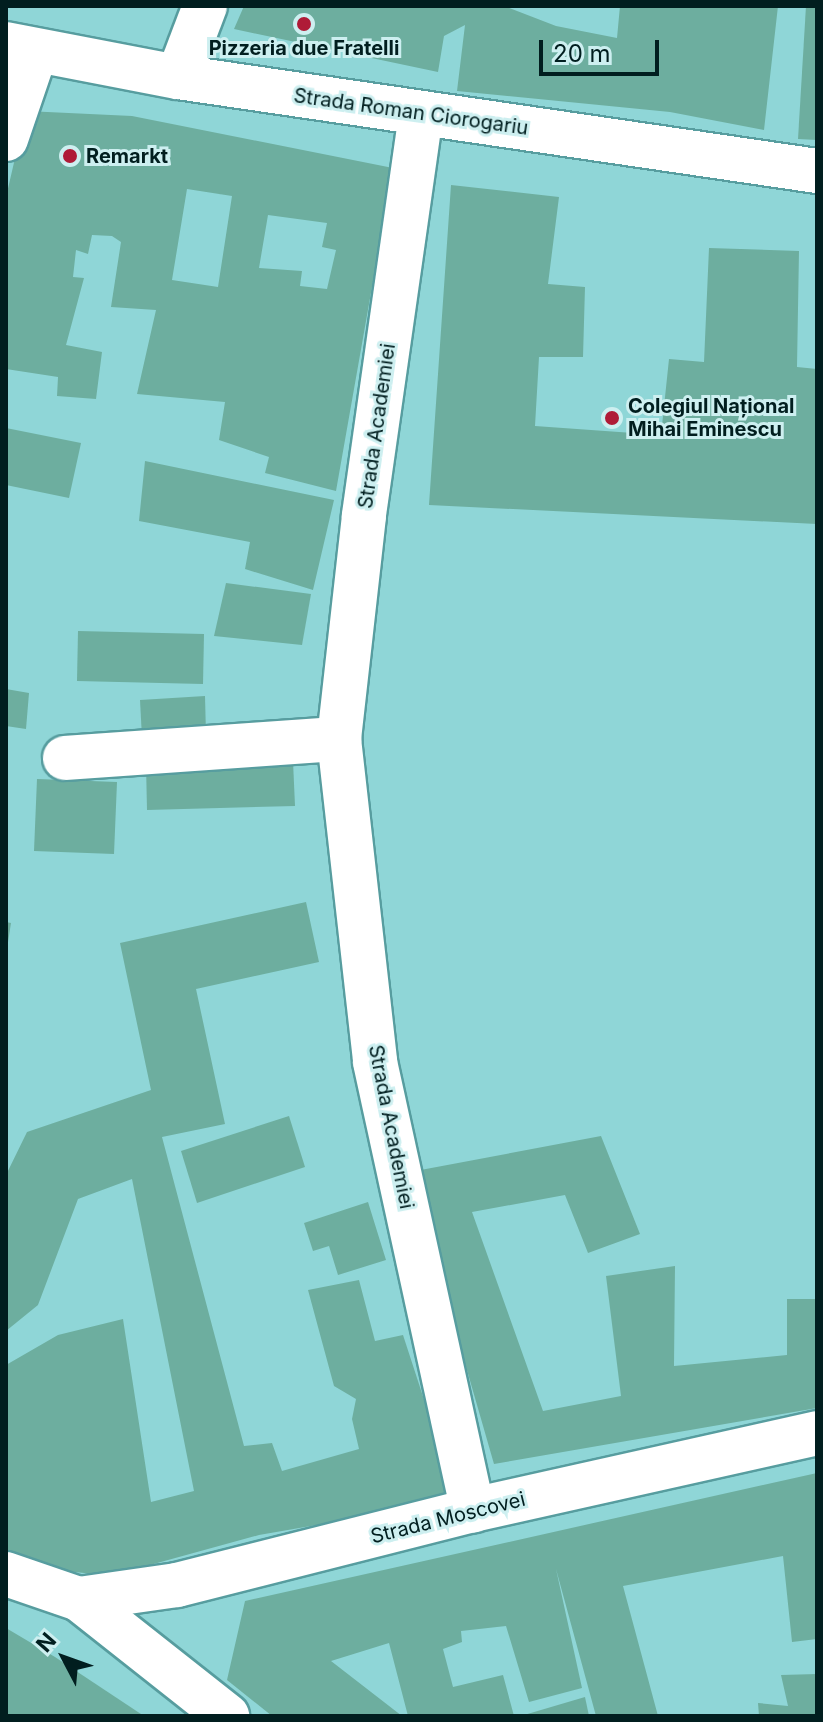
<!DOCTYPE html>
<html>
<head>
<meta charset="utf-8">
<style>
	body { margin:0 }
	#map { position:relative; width:823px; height:1722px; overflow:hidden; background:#8fd6d7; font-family:Inter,sans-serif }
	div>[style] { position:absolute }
	.building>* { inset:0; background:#6dae9f }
	.roads { filter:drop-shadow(2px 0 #579d9f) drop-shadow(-2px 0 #579d9f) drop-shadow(0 2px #579d9f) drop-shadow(0 -2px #579d9f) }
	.minor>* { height:44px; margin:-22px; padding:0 22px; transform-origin:22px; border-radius:22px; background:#fff }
	.dots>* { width:22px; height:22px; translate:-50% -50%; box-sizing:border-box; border:4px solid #cdeff0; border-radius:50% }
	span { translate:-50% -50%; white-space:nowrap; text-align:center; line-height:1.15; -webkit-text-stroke:6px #cdeff0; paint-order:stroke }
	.poi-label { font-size:20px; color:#011e1f; font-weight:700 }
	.left { translate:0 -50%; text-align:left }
	.street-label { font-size:20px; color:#011e1f }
	.frame { position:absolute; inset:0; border:8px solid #011e1f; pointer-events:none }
	.north { position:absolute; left:24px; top:1618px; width:80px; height:80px; -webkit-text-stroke:6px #cdeff0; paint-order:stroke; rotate:311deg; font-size:22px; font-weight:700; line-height:32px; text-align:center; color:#011e1f }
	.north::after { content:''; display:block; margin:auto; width:28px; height:36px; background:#011e1f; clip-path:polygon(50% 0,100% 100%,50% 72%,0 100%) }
	.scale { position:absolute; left:539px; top:40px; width:120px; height:36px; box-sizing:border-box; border:4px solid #011e1f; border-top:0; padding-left:10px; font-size:24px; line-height:28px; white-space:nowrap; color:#011e1f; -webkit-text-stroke:6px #cdeff0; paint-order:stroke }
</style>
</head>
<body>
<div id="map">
	<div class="building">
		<div style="clip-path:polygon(244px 6px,504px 6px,556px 26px,617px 38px,620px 6px,778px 6px,764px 130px,670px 112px,457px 91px,465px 25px,444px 36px,438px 72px,234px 29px)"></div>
		<div style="clip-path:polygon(806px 6px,817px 6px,817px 140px,798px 139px)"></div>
		<div style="clip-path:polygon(evenodd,26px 111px,132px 116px,393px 168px,336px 491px,265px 473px,269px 457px,219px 440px,225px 402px,137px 394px,156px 310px,111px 307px,121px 242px,112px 236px,92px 235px,88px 254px,76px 250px,73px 277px,84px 278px,66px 345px,102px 352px,96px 399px,57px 396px,58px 377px,6px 369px,6px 197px,26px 111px,187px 189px,232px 196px,218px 287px,172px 280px,187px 189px,26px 111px,268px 215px,327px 223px,322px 247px,336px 250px,327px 289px,300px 286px,302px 271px,259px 268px,268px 215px)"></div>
		<div style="clip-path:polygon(451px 185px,559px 197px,548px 284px,585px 287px,583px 357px,539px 357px,535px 426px,661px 435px,669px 359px,704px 362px,709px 248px,799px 251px,797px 367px,817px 369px,817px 524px,429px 505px)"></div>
		<div style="clip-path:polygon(6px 428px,81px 443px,69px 498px,6px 485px)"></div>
		<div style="clip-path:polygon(145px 461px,334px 500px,313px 590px,245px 569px,250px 542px,139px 521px)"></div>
		<div style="clip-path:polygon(226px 583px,311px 594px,302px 645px,214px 636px)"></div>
		<div style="clip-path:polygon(78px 631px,204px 634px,203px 684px,77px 681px)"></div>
		<div style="clip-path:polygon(6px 689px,29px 693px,26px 729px,6px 726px)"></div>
		<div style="clip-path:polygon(205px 696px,206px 735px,142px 738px,140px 700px)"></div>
		<div style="clip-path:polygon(293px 761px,295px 806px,147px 810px,146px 764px)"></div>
		<div style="clip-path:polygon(37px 779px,117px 782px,114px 854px,34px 851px)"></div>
		<div style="clip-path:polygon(306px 902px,319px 962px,196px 989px,225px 1124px,162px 1137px,244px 1446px,272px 1443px,282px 1471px,359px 1449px,352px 1419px,356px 1399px,334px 1386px,308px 1290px,359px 1280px,375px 1341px,403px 1335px,431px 1421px,449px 1502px,259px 1535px,110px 1576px,32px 1567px,6px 1556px,6px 1365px,58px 1335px,123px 1319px,151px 1502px,194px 1491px,132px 1179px,78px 1199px,38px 1305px,6px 1331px,6px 1175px,27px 1132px,151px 1090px,120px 943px)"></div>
		<div style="clip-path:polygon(6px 922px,11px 923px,8px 942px,6px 942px)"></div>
		<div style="clip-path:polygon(289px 1116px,305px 1167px,197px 1203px,181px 1151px)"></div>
		<div style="clip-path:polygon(601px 1136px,640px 1234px,588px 1253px,565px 1195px,472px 1212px,543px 1411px,621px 1396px,606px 1276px,675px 1266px,674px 1366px,787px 1355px,787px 1299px,817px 1299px,817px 1408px,494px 1464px,410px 1172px)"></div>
		<div style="clip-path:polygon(368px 1202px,386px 1260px,338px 1275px,329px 1246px,313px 1251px,304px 1223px)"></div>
		<div style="clip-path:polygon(817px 1473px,817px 1639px,792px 1642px,783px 1556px,623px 1586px,658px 1716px,596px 1716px,556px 1569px,582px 1688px,529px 1702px,506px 1626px,461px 1631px,462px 1642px,443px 1649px,453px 1687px,503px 1675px,514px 1716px,408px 1716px,389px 1643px,331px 1661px,402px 1716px,272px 1716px,227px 1680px,245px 1601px)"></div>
		<div style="clip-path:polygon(6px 1628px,55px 1657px,144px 1716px,6px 1716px)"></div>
		<div style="clip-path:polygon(817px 1674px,817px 1716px,759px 1716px,758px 1703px,788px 1706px,781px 1675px)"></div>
		<div style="clip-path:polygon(585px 1697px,589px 1716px,524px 1716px,524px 1715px)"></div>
	</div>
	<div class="roads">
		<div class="minor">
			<div style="left:6px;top:44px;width:175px;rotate:10.9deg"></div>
			<div style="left:178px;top:77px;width:646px;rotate:8.37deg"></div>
			<div style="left:178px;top:77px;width:76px;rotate:-69.2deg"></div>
			<div style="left:421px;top:114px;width:406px;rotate:98.1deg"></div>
			<div style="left:364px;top:516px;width:224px;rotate:96.4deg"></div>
			<div style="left:339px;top:739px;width:325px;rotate:83.6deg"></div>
			<div style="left:375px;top:1062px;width:459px;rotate:77.7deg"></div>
			<div style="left:6px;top:139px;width:93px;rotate:-71.2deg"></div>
			<div style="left:65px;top:758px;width:275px;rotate:-4deg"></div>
			<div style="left:6px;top:1574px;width:77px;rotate:18.9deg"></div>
			<div style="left:79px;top:1599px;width:189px;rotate:38.3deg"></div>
			<div style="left:79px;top:1599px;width:99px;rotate:-8.1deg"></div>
			<div style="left:177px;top:1585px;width:305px;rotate:-14.2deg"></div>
			<div style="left:473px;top:1510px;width:353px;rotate:-12.6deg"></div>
		</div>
	</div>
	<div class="dots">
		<div style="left:304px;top:24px;background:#af1b37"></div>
		<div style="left:70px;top:156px;background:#af1b37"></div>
		<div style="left:612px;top:418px;background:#af1b37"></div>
	</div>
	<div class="poi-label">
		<span style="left:304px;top:48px">Pizzeria due Fratelli</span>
		<span class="left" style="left:86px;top:156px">Remarkt</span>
		<span class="left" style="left:628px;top:418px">Colegiul Național<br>Mihai Eminescu</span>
	</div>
	<div class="street-label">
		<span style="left:411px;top:112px;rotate:8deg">Strada Roman Ciorogariu</span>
		<span style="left:377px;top:426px;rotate:-82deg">Strada Academiei</span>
		<span style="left:391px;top:1127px;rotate:79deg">Strada Academiei</span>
		<span style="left:448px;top:1518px;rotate:-14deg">Strada Moscovei</span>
	</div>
	<div class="frame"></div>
	<div class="north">N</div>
	<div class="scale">20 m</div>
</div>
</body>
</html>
